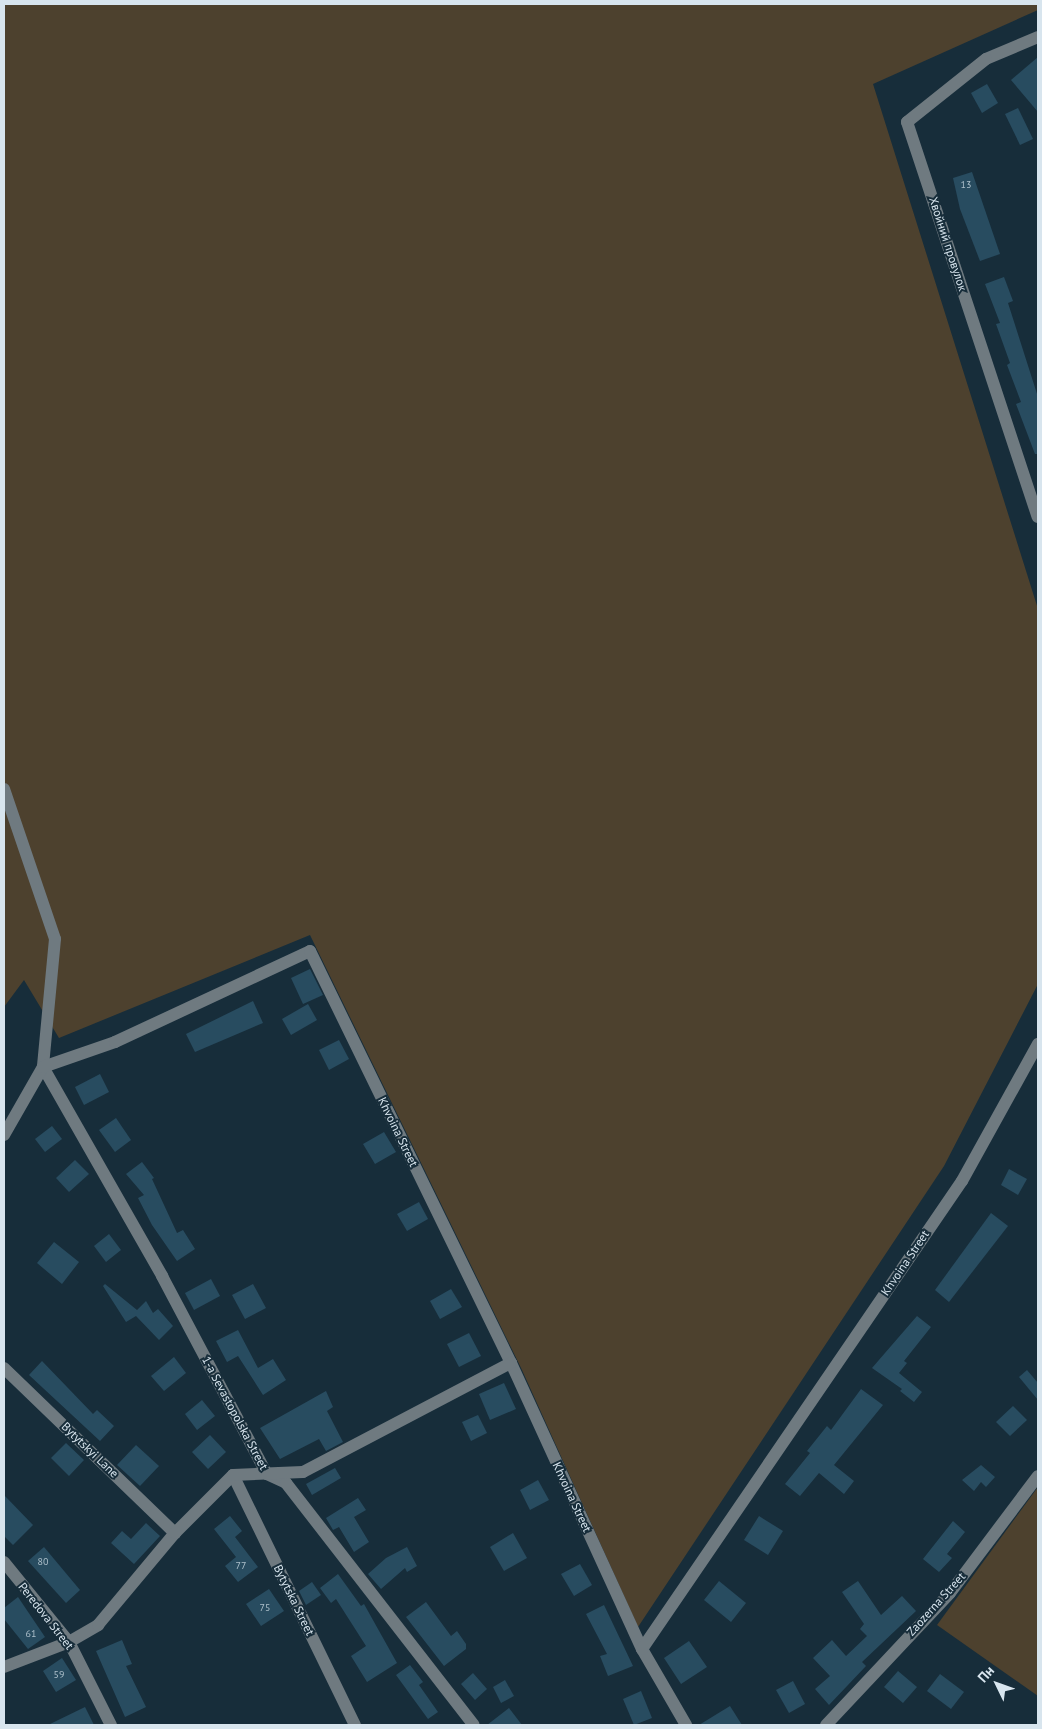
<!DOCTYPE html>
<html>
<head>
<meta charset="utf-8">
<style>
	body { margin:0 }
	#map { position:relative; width:1042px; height:1729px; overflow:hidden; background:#172d3a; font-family:"PT Sans",sans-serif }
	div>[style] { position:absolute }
	.green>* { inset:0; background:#4d412e }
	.building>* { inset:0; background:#284c60 }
	.minor>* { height:12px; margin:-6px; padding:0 6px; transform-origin:6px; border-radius:6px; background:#6f7a80 }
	span { translate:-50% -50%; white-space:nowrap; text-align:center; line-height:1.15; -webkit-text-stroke:4px #172d3a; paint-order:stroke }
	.number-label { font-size:10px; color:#acbfca }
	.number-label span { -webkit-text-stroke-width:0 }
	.street-label { font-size:12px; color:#d8e5ee }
	.frame { position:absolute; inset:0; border:5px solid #d8e5ee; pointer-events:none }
	.north { position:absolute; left:972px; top:1659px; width:50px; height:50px; -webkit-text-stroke:4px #172d3a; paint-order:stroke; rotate:312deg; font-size:14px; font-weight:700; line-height:20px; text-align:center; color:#d8e5ee }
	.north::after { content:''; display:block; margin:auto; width:18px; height:22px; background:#d8e5ee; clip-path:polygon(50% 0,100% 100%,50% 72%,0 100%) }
</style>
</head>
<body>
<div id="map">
	<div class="green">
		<div style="clip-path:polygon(4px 4px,1038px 4px,1038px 10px,873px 84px,1038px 609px,1038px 984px,944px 1166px,638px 1627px,522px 1370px,310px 935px,59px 1038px,24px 980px,4px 1007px)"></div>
		<div style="clip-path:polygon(1038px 1487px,1038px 1696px,937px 1625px)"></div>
	</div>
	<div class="building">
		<div style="clip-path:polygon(1038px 57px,1038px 112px,1011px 80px)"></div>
		<div style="clip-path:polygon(987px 84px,998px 103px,982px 113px,971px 93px)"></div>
		<div style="clip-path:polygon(1018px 108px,1033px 139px,1020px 145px,1005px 114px)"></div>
		<div style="clip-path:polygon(972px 172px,1000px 254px,980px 261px,960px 209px,953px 178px)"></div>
		<div style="clip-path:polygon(1004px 277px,1013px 301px,1008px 303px,1038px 397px,1038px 454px,1035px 454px,1016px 404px,1021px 402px,1007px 365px,1010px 363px,996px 324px,1000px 323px,985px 284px)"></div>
		<div style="clip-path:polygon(310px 969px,323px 995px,303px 1004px,291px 978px)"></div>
		<div style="clip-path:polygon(253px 1001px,263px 1023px,195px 1052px,186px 1034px)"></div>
		<div style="clip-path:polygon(308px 1004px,317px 1020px,291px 1035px,282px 1019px)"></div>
		<div style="clip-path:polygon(339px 1040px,349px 1059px,329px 1070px,319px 1050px)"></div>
		<div style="clip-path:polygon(100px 1074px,109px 1092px,84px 1105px,75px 1087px)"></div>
		<div style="clip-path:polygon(116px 1118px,131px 1140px,115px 1152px,99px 1130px)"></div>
		<div style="clip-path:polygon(52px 1126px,62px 1139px,45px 1152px,35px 1139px)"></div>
		<div style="clip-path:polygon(384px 1132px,396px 1152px,375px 1164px,363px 1144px)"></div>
		<div style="clip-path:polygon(75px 1160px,89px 1174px,69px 1192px,56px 1178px)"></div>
		<div style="clip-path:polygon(142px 1162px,154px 1178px,152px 1179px,177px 1233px,183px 1230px,195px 1249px,177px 1261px,152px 1225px,138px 1198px,144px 1195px,126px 1174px)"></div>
		<div style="clip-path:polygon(1009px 1169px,1027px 1179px,1018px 1195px,1001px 1185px)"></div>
		<div style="clip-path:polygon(419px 1202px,428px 1219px,407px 1231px,397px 1214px)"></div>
		<div style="clip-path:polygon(991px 1213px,1008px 1226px,949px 1302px,935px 1290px)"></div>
		<div style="clip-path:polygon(109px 1234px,121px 1250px,106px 1262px,94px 1246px)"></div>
		<div style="clip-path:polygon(54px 1242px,79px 1262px,62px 1284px,37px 1263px)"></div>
		<div style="clip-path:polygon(211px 1279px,220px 1296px,194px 1310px,185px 1293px)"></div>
		<div style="clip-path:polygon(105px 1284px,137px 1310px,146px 1301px,153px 1313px,158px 1309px,173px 1326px,159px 1340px,136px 1316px,126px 1322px,103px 1286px)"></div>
		<div style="clip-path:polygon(253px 1284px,266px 1308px,245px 1319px,232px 1295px)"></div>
		<div style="clip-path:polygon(451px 1289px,462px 1307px,440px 1319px,430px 1301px)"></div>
		<div style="clip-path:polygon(917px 1316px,931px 1327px,904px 1361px,907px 1363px,899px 1373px,922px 1392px,914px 1402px,900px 1391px,902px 1389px,872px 1368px)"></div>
		<div style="clip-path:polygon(238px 1330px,258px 1368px,273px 1359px,286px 1380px,263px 1395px,238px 1356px,227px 1362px,216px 1341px)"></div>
		<div style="clip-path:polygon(469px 1333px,481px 1356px,459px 1367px,447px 1344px)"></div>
		<div style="clip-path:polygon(174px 1357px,186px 1373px,164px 1391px,151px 1376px)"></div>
		<div style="clip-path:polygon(42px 1361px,93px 1414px,97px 1410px,114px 1426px,100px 1441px,29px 1375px)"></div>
		<div style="clip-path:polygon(1027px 1370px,1038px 1383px,1038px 1400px,1019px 1377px)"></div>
		<div style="clip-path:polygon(504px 1383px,516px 1409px,490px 1420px,479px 1394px)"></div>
		<div style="clip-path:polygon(861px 1389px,883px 1405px,834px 1465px,854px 1481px,844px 1494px,819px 1473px,800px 1496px,785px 1484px,810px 1453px,807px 1451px,827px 1426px,831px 1430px)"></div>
		<div style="clip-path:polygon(326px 1391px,333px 1407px,327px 1411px,343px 1442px,326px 1451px,319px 1439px,280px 1459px,260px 1428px)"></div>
		<div style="clip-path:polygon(202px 1400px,215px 1416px,197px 1430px,185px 1414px)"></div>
		<div style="clip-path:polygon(1013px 1406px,1027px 1420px,1010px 1436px,996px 1422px)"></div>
		<div style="clip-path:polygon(478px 1415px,487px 1433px,471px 1441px,462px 1422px)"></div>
		<div style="clip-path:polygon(210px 1435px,226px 1452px,208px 1469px,192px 1452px)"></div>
		<div style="clip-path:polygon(66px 1443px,84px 1460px,69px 1476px,51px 1458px)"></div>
		<div style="clip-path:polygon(136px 1445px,159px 1466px,140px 1486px,117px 1465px)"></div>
		<div style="clip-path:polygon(981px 1465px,995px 1477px,986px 1487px,981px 1482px,974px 1491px,962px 1480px)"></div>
		<div style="clip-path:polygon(335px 1468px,341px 1478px,312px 1495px,306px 1484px)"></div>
		<div style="clip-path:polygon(538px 1480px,549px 1500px,530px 1510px,520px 1490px)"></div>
		<div style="clip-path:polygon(4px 1495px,33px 1525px,13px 1545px,4px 1536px)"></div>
		<div style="clip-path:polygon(358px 1498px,366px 1510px,354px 1517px,369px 1542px,354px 1552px,339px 1527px,333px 1530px,326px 1518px)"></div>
		<div style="clip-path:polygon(230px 1516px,242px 1531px,235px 1537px,258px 1567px,238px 1582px,225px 1566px,236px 1557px,214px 1529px)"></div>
		<div style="clip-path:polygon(759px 1516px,783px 1531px,768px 1555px,744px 1540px)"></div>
		<div style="clip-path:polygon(953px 1521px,965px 1532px,947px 1554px,952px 1558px,939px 1572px,923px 1559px)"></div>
		<div style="clip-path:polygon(146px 1523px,160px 1536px,134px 1564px,111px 1543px,122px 1531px,131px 1539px)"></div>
		<div style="clip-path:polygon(513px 1533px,527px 1558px,504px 1571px,490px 1547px)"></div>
		<div style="clip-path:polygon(44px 1547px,80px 1590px,66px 1603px,28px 1561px)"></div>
		<div style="clip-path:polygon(407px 1547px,417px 1566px,407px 1572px,405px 1568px,381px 1589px,368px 1574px,386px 1558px)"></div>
		<div style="clip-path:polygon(580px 1564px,592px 1585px,574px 1596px,561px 1574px)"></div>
		<div style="clip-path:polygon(338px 1574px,361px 1606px,364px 1604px,397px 1663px,367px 1682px,351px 1656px,366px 1646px,336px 1599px,331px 1603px,320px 1588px)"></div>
		<div style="clip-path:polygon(719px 1581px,746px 1603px,731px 1622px,704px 1600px)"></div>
		<div style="clip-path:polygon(858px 1581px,881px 1615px,902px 1596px,916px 1611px,862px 1662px,866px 1666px,829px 1705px,815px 1689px,830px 1676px,813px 1658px,832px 1640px,846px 1656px,867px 1636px,860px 1629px,864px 1624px,842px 1592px)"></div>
		<div style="clip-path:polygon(312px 1582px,321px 1595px,306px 1605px,299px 1591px)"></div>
		<div style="clip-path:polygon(269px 1589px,284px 1611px,261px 1626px,246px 1604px)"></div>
		<div style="clip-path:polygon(18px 1597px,45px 1637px,28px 1649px,4px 1619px,4px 1608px)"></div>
		<div style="clip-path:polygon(426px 1602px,451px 1636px,457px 1631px,466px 1644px,466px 1649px,444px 1666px,406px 1617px)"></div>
		<div style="clip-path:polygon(604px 1605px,633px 1666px,608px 1676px,600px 1656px,607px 1654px,586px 1614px)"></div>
		<div style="clip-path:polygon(122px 1640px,132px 1664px,126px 1666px,146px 1707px,125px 1717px,96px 1651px)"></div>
		<div style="clip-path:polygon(689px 1641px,707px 1667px,681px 1684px,664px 1658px)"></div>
		<div style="clip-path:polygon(62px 1658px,76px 1680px,56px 1692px,43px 1671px)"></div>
		<div style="clip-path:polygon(410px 1665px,423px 1682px,419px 1685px,438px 1712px,428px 1719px,396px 1675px)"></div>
		<div style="clip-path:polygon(898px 1671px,917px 1687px,903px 1703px,884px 1687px)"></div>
		<div style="clip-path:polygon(473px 1673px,487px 1689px,475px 1700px,461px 1684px)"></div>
		<div style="clip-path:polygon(940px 1674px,964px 1692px,951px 1709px,927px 1691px)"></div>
		<div style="clip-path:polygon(505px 1680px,514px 1696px,501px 1703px,493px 1687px)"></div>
		<div style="clip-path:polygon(793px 1681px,805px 1704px,789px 1713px,776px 1690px)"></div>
		<div style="clip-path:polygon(641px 1691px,652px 1718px,634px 1725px,623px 1699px)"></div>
		<div style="clip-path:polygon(730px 1706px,742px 1725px,699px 1725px)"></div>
		<div style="clip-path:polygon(85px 1707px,94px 1725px,48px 1725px)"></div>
		<div style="clip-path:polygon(509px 1708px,522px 1725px,487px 1725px)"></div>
	</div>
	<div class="minor">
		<div style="left:1038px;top:37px;width:56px;rotate:157.1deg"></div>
		<div style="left:986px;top:59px;width:101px;rotate:141.4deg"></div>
		<div style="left:907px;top:122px;width:416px;rotate:71.7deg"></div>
		<div style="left:4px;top:789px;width:158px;rotate:71.2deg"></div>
		<div style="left:55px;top:939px;width:129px;rotate:95.4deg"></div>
		<div style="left:43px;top:1067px;width:241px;rotate:60.3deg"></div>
		<div style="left:162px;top:1276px;width:224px;rotate:62.1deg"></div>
		<div style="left:267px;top:1474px;width:21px;rotate:25deg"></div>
		<div style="left:286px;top:1483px;width:306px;rotate:52.2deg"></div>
		<div style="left:4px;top:1135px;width:78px;rotate:-60.2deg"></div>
		<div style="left:43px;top:1067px;width:76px;rotate:-19.1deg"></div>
		<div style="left:115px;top:1042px;width:215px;rotate:-25deg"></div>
		<div style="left:310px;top:951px;width:458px;rotate:64deg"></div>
		<div style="left:511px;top:1363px;width:315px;rotate:65.4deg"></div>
		<div style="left:642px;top:1649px;width:88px;rotate:59.9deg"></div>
		<div style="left:4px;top:1368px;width:238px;rotate:44deg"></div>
		<div style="left:233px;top:1475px;width:278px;rotate:64deg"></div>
		<div style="left:4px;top:1562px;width:103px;rotate:50.9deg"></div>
		<div style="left:69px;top:1642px;width:93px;rotate:63.2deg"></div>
		<div style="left:642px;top:1649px;width:567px;rotate:-55.64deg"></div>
		<div style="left:962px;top:1181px;width:157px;rotate:-61deg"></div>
		<div style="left:4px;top:1667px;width:70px;rotate:-21deg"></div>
		<div style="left:69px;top:1642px;width:34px;rotate:-30deg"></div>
		<div style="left:98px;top:1625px;width:120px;rotate:-50.1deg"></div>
		<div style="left:175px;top:1533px;width:82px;rotate:-45deg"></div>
		<div style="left:233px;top:1475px;width:70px;rotate:-2.5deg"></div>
		<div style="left:303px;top:1472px;width:235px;rotate:-27.7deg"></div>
		<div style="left:826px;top:1725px;width:181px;rotate:-46.8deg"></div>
		<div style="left:950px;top:1593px;width:146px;rotate:-53.1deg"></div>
	</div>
	<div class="number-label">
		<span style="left:966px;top:185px">13</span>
		<span style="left:43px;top:1562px">80</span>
		<span style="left:241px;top:1566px">77</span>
		<span style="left:265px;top:1608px">75</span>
		<span style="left:31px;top:1634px">61</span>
		<span style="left:59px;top:1675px">59</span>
	</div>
	<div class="street-label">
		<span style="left:948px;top:244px;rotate:72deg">Хвойний провулок</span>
		<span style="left:398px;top:1132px;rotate:64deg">Khvoina Street</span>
		<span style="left:905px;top:1263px;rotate:-56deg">Khvoina Street</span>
		<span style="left:235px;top:1413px;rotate:62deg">1-a Sevastopolska Street</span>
		<span style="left:90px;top:1450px;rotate:44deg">Bytytskyi Lane</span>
		<span style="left:572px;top:1497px;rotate:65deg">Khvoina Street</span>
		<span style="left:294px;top:1600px;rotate:64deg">Bytytska Street</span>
		<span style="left:936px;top:1604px;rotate:-48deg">Zaozerna Street</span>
		<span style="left:46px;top:1616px;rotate:52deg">Peredova Street</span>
	</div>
	<div class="frame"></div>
	<div class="north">Пн</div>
</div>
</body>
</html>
